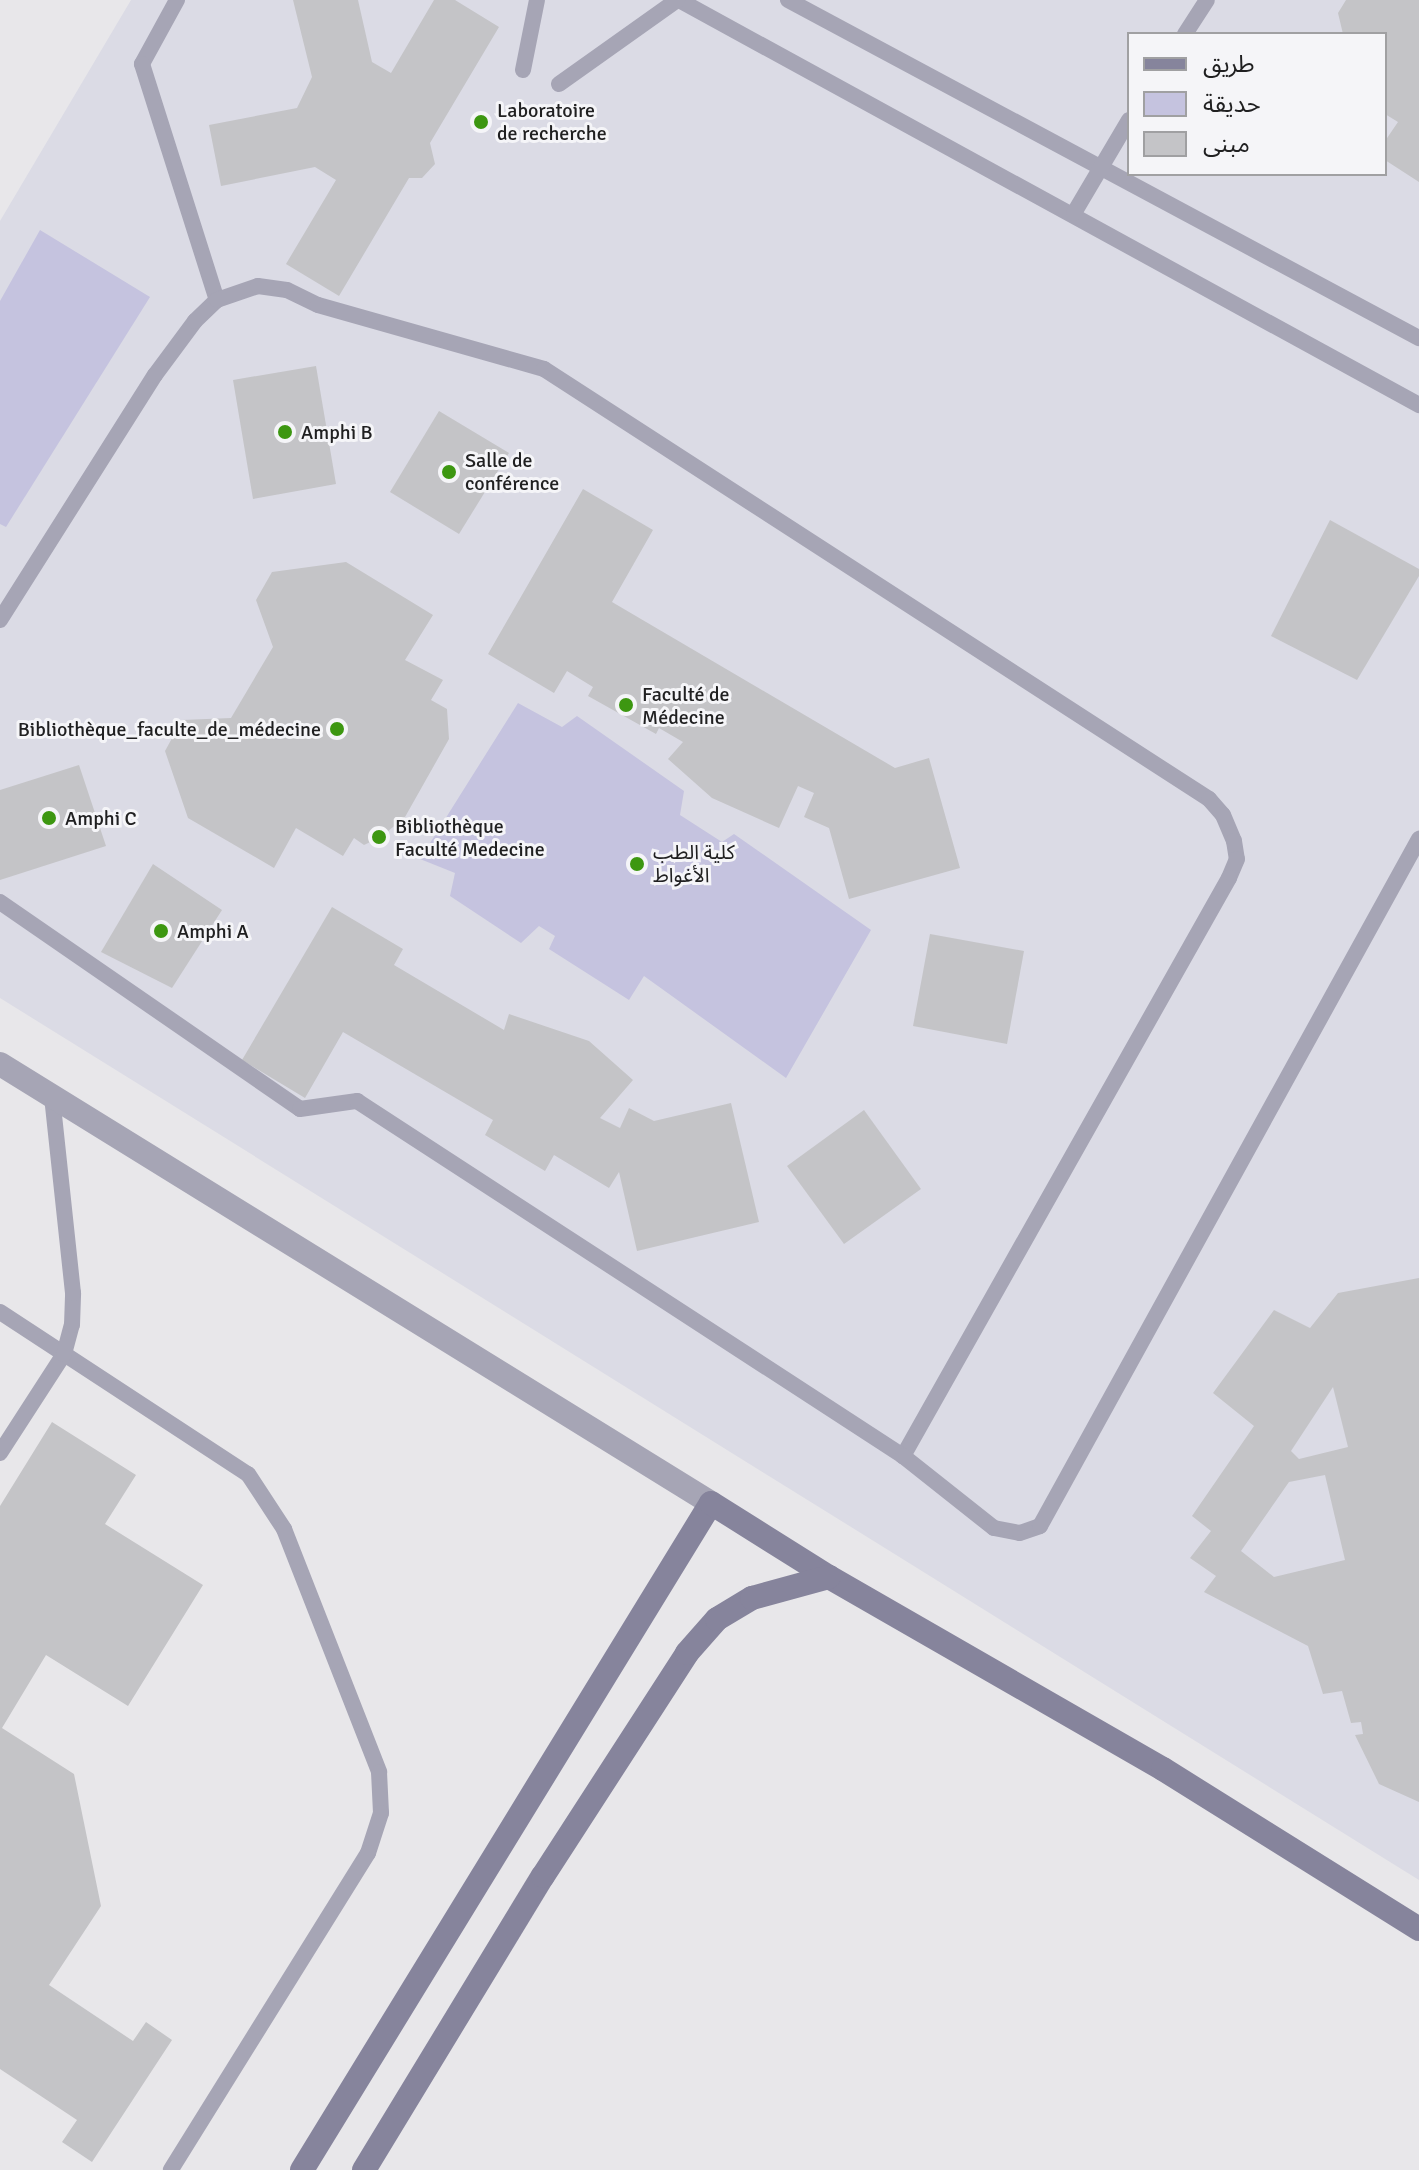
<!DOCTYPE html>
<html>
<head>
<meta charset="utf-8">
<style>
	body { margin:0 }
	#map { position:relative; width:1419px; height:2170px; overflow:hidden; background:#e8e7ea; font-family:Signika,"Noto Sans Arabic",sans-serif }
	div>[style] { position:absolute }
	.built>* { inset:0; background:#dbdbe5 }
	.green>* { inset:0; background:#c5c3df }
	.building>* { inset:0; background:#c4c4c7 }
	.service>* { height:16px; margin:-8px; padding:0 8px; transform-origin:8px; border-radius:8px; background:#a6a5b5 }
	.tertiary>* { height:24px; margin:-12px; padding:0 12px; transform-origin:12px; border-radius:12px; background:#a6a5b5 }
	.secondary>* { height:24px; margin:-12px; padding:0 12px; transform-origin:12px; border-radius:12px; background:#86849c }
	.dots>* { width:22px; height:22px; translate:-50% -50%; box-sizing:border-box; border:4px solid #f5f5f8; border-radius:50% }
	span { translate:-50% -50%; white-space:nowrap; text-align:center; line-height:1.15; -webkit-text-stroke:6px #f5f5f8; paint-order:stroke }
	.poi-label { font-size:20px; color:#202021 }
	.left { translate:0 -50%; text-align:left }
	.right { translate:-100% -50%; text-align:right }
	.legend { position:absolute; left:1127px; top:32px; width:260px; height:144px; box-sizing:border-box; background:#f5f5f8; border:2px solid #a0a0a2; margin:0; padding:10px 14px; list-style:none; font-size:24px; color:#202021 }
	.legend li { display:flex; align-items:center; gap:16px; height:40px }
	.legend b { width:40px; border:2px solid #a0a0a2 }
</style>
</head>
<body>
<div id="map">
	<div class="built">
		<div style="clip-path:polygon(evenodd,131px 0,1419px 0,1419px 1880px,0 998px,0 221px,131px 0,1129px 34px,1385px 34px,1385px 174px,1129px 174px,1129px 34px)"></div>
	</div>
	<div class="green">
		<div style="clip-path:polygon(40px 230px,150px 297px,6px 527px,0 524px,0 301px)"></div>
		<div style="clip-path:polygon(518px 703px,562px 727px,577px 716px,684px 791px,680px 815px,722px 842px,734px 834px,871px 930px,786px 1078px,644px 976px,629px 1000px,549px 949px,555px 936px,539px 926px,521px 943px,450px 896px,455px 873px,420px 859px)"></div>
	</div>
	<div class="building">
		<div style="clip-path:polygon(293px 0,358px 0,372px 62px,391px 73px,434px 0,455px 0,499px 27px,430px 143px,435px 164px,422px 178px,409px 178px,339px 296px,286px 264px,336px 180px,315px 167px,221px 186px,209px 125px,297px 108px,312px 77px)"></div>
		<div style="clip-path:polygon(1346px 0,1419px 0,1419px 182px,1385px 160px,1385px 141px,1398px 122px,1385px 114px,1385px 34px,1343px 34px,1338px 13px)"></div>
		<div style="clip-path:polygon(316px 366px,336px 484px,253px 499px,233px 380px)"></div>
		<div style="clip-path:polygon(439px 411px,509px 453px,459px 534px,390px 492px)"></div>
		<div style="clip-path:polygon(583px 489px,653px 530px,612px 602px,895px 768px,929px 758px,960px 868px,849px 899px,829px 828px,804px 817px,814px 793px,798px 786px,779px 828px,712px 798px,668px 759px,683px 742px,659px 728px,656px 734px,588px 696px,593px 687px,567px 671px,554px 693px,488px 654px)"></div>
		<div style="clip-path:polygon(1330px 520px,1419px 569px,1419px 576px,1357px 680px,1271px 636px)"></div>
		<div style="clip-path:polygon(346px 562px,433px 615px,405px 660px,443px 680px,431px 700px,447px 709px,449px 739px,405px 817px,381px 837px,364px 845px,354px 838px,343px 856px,296px 828px,274px 868px,188px 818px,165px 751px,182px 720px,231px 718px,273px 647px,256px 600px,272px 572px)"></div>
		<div style="clip-path:polygon(79px 765px,106px 846px,0 880px,0 790px)"></div>
		<div style="clip-path:polygon(153px 864px,222px 910px,172px 988px,101px 952px)"></div>
		<div style="clip-path:polygon(332px 907px,403px 949px,394px 965px,504px 1030px,509px 1014px,589px 1041px,633px 1080px,600px 1118px,620px 1128px,629px 1108px,654px 1121px,731px 1103px,759px 1222px,637px 1251px,619px 1172px,609px 1188px,554px 1155px,545px 1171px,485px 1135px,493px 1120px,343px 1032px,305px 1098px,242px 1060px)"></div>
		<div style="clip-path:polygon(930px 934px,1024px 951px,1007px 1044px,913px 1026px)"></div>
		<div style="clip-path:polygon(864px 1110px,921px 1189px,844px 1244px,787px 1166px)"></div>
		<div style="clip-path:polygon(evenodd,1419px 1278px,1419px 1802px,1379px 1784px,1355px 1735px,1363px 1734px,1361px 1722px,1351px 1723px,1342px 1691px,1323px 1694px,1308px 1646px,1204px 1592px,1216px 1576px,1190px 1558px,1211px 1531px,1192px 1516px,1254px 1426px,1213px 1393px,1274px 1310px,1310px 1328px,1338px 1293px,1419px 1278px,1333px 1387px,1348px 1447px,1299px 1459px,1291px 1451px,1333px 1387px,1419px 1278px,1325px 1475px,1345px 1560px,1274px 1577px,1241px 1551px,1289px 1482px,1325px 1475px)"></div>
		<div style="clip-path:polygon(52px 1422px,136px 1475px,105px 1524px,203px 1585px,128px 1706px,46px 1655px,2px 1728px,74px 1774px,101px 1906px,49px 1985px,133px 2041px,146px 2022px,172px 2040px,92px 2162px,62px 2142px,77px 2120px,0 2069px,0 1506px)"></div>
	</div>
	<div class="service">
		<div style="left:177px;top:0;width:73px;rotate:118.7deg"></div>
		<div style="left:142px;top:64px;width:248px;rotate:72.4deg"></div>
		<div style="left:679px;top:0;width:844px;rotate:28.69deg"></div>
		<div style="left:788px;top:0;width:716px;rotate:28.18deg"></div>
		<div style="left:1185px;top:34px;width:40px;rotate:-57.1deg"></div>
		<div style="left:523px;top:70px;width:71px;rotate:-78.7deg"></div>
		<div style="left:559px;top:84px;width:145px;rotate:-35.4deg"></div>
		<div style="left:1074px;top:213px;width:108px;rotate:-59.4deg"></div>
		<div style="left:0;top:620px;width:290px;rotate:-57.7deg"></div>
		<div style="left:155px;top:375px;width:67px;rotate:-53.5deg"></div>
		<div style="left:195px;top:321px;width:30px;rotate:-44deg"></div>
		<div style="left:217px;top:300px;width:43px;rotate:-18.9deg"></div>
		<div style="left:258px;top:286px;width:29px;rotate:8deg"></div>
		<div style="left:287px;top:290px;width:34px;rotate:26deg"></div>
		<div style="left:318px;top:305px;width:235px;rotate:15.8deg"></div>
		<div style="left:544px;top:369px;width:792px;rotate:32.89deg"></div>
		<div style="left:1209px;top:799px;width:21px;rotate:49deg"></div>
		<div style="left:1223px;top:815px;width:28px;rotate:67deg"></div>
		<div style="left:1234px;top:841px;width:18px;rotate:81deg"></div>
		<div style="left:1237px;top:859px;width:21px;rotate:113deg"></div>
		<div style="left:1229px;top:878px;width:664px;rotate:119.42deg"></div>
		<div style="left:0;top:902px;width:364px;rotate:34.6deg"></div>
		<div style="left:300px;top:1109px;width:58px;rotate:-8deg"></div>
		<div style="left:357px;top:1101px;width:651px;rotate:33.03deg"></div>
		<div style="left:903px;top:1456px;width:116px;rotate:38.4deg"></div>
		<div style="left:994px;top:1528px;width:26px;rotate:11deg"></div>
		<div style="left:1020px;top:1533px;width:21px;rotate:-19deg"></div>
		<div style="left:1040px;top:1526px;width:785px;rotate:-61.12deg"></div>
		<div style="left:0;top:1312px;width:296px;rotate:33.2deg"></div>
		<div style="left:248px;top:1474px;width:66px;rotate:56.8deg"></div>
		<div style="left:284px;top:1529px;width:261px;rotate:68.6deg"></div>
		<div style="left:379px;top:1772px;width:41px;rotate:87.2deg"></div>
		<div style="left:381px;top:1813px;width:42px;rotate:108deg"></div>
		<div style="left:368px;top:1853px;width:373px;rotate:121.9deg"></div>
		<div style="left:0;top:1453px;width:118px;rotate:-57.1deg"></div>
		<div style="left:64px;top:1354px;width:30px;rotate:-75deg"></div>
		<div style="left:72px;top:1325px;width:32px;rotate:-88deg"></div>
		<div style="left:73px;top:1293px;width:197px;rotate:-96.1deg"></div>
	</div>
	<div class="tertiary">
		<div style="left:0;top:1064px;width:836px;rotate:31.69deg"></div>
	</div>
	<div class="secondary">
		<div style="left:302px;top:2170px;width:782px;rotate:-58.48deg"></div>
		<div style="left:711px;top:1503px;width:139px;rotate:32.1deg"></div>
		<div style="left:829px;top:1577px;width:385px;rotate:29.9deg"></div>
		<div style="left:1163px;top:1769px;width:302px;rotate:32deg"></div>
		<div style="left:364px;top:2170px;width:344px;rotate:-58.7deg"></div>
		<div style="left:543px;top:1876px;width:265px;rotate:-57.1deg"></div>
		<div style="left:687px;top:1653px;width:45px;rotate:-48.6deg"></div>
		<div style="left:717px;top:1619px;width:41px;rotate:-31deg"></div>
		<div style="left:752px;top:1598px;width:80px;rotate:-15.3deg"></div>
	</div>
	<div class="dots">
		<div style="left:481px;top:122px;background:#3d9711"></div>
		<div style="left:285px;top:432px;background:#3d9711"></div>
		<div style="left:449px;top:472px;background:#3d9711"></div>
		<div style="left:626px;top:705px;background:#3d9711"></div>
		<div style="left:337px;top:729px;background:#3d9711"></div>
		<div style="left:49px;top:818px;background:#3d9711"></div>
		<div style="left:379px;top:837px;background:#3d9711"></div>
		<div style="left:637px;top:864px;background:#3d9711"></div>
		<div style="left:161px;top:931px;background:#3d9711"></div>
	</div>
	<div class="poi-label">
		<span class="left" style="left:497px;top:122px">Laboratoire<br>de recherche</span>
		<span class="left" style="left:301px;top:432px">Amphi B</span>
		<span class="left" style="left:465px;top:472px">Salle de<br>conférence</span>
		<span class="left" style="left:642px;top:706px">Faculté de<br>Médecine</span>
		<span class="right" style="left:321px;top:729px">Bibliothèque_faculte_de_médecine</span>
		<span class="left" style="left:65px;top:818px">Amphi C</span>
		<span class="left" style="left:395px;top:838px">Bibliothèque<br>Faculté Medecine</span>
		<span class="left" style="left:653px;top:864px">كلية الطب<br>الأغواط</span>
		<span class="left" style="left:177px;top:931px">Amphi A</span>
	</div>
	<ul class="legend">
	<li><b style="height:10px;background:#86849c"></b>طريق</li>
	<li><b style="height:22px;background:#c5c3df"></b>حديقة</li>
	<li><b style="height:22px;background:#c4c4c7"></b>مبنى</li>
	</ul>
</div>
</body>
</html>
